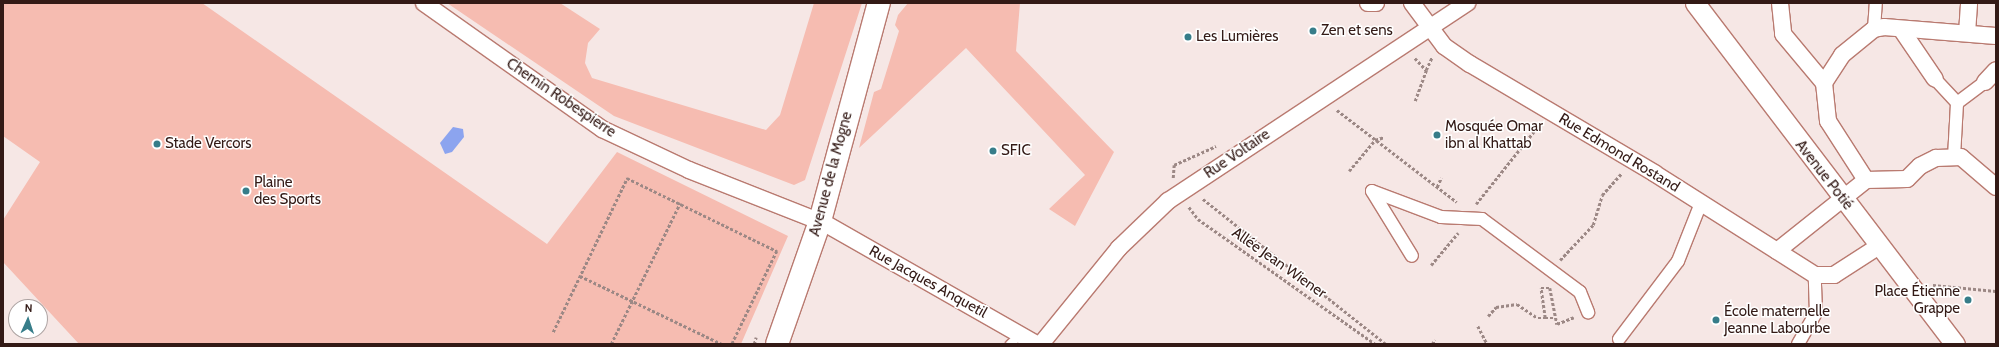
<!DOCTYPE html>
<html>
<head>
<meta charset="utf-8">
<style>
	body { margin:0 }
	#map { position:relative; width:1999px; height:347px; overflow:hidden; background:#f6e7e5; font-family:Cabin,sans-serif }
	div>[style] { position:absolute }
	.green>* { inset:0; background:#f6bcb1 }
	.water>* { inset:0; background:#8ca4ef }
	.path>* { height:2.5px; margin-top:-1.25px; transform-origin:0; background:repeating-linear-gradient(90deg,#9c8885 0 3px,transparent 0 5px) }
	.roads { filter:drop-shadow(1px 0 #b97a70) drop-shadow(-1px 0 #b97a70) drop-shadow(0 1px #b97a70) drop-shadow(0 -1px #b97a70) }
	.service>* { height:8px; margin:-4px; padding:0 4px; transform-origin:4px; border-radius:4px; background:#fff }
	.pedestrian>* { height:12px; margin:-6px; padding:0 6px; transform-origin:6px; border-radius:6px; background:#fff }
	.minor>* { height:16px; margin:-8px; padding:0 8px; transform-origin:8px; border-radius:8px; background:#fff }
	.tertiary>* { height:19px; margin:-9.5px; padding:0 9.5px; transform-origin:9.5px; border-radius:9.5px; background:#fff }
	.secondary>* { height:22px; margin:-11px; padding:0 11px; transform-origin:11px; border-radius:11px; background:#fff }
	.dots>* { width:11px; height:11px; translate:-50% -50%; box-sizing:border-box; border:2px solid #fff; border-radius:50% }
	span { translate:-50% -50%; white-space:nowrap; text-align:center; line-height:1.15; -webkit-text-stroke:3px #fff; paint-order:stroke }
	.poi-label { font-size:15px; color:#331a16 }
	.left { translate:0 -50%; text-align:left }
	.right { translate:-100% -50%; text-align:right }
	.street-label { font-size:15px; color:#331a16 }
	.frame { position:absolute; inset:0; border:4px solid #331a16; pointer-events:none }
	.north { position:absolute; left:8px; top:299px; width:40px; height:40px; box-sizing:border-box; background:#fff; border:1px solid #ada3a2; border-radius:50%; rotate:3deg; font-size:11px; font-weight:700; line-height:16px; text-align:center; color:#331a16 }
	.north::after { content:''; display:block; margin:auto; width:14px; height:18px; background:#377d89; clip-path:polygon(50% 0,100% 100%,50% 72%,0 100%) }
</style>
</head>
<body>
<div id="map">
	<div class="green">
		<div style="clip-path:polygon(3px 3px,202px 3px,547px 244px,617px 152px,788px 236px,741px 344px,79px 344px,3px 262px,3px 220px,40px 162px,3px 136px)"></div>
		<div style="clip-path:polygon(447px 3px,560px 3px,600px 29px,588px 43px,585px 63px,592px 78px,766px 130px,780px 115px,814px 3px,862px 3px,805px 180px,794px 185px,614px 116px)"></div>
		<div style="clip-path:polygon(908px 3px,1020px 3px,1016px 51px,1114px 152px,1075px 226px,1049px 209px,1085px 175px,966px 48px,859px 148px,874px 92px,881px 89px,899px 31px,895px 25px,898px 15px)"></div>
	</div>
	<div class="water">
		<div style="clip-path:polygon(453px 127px,463px 129px,464px 137px,452px 152px,445px 154px,440px 143px)"></div>
	</div>
	<div class="path">
		<div style="left:1415px;top:58px;width:16px;rotate:47deg"></div>
		<div style="left:1426px;top:70px;width:14px;rotate:-65deg"></div>
		<div style="left:1415px;top:101px;width:33px;rotate:-70deg"></div>
		<div style="left:1337px;top:110px;width:151px;rotate:37.5deg"></div>
		<div style="left:1349px;top:171px;width:40px;rotate:-50deg"></div>
		<div style="left:1375px;top:140px;width:9px;rotate:-18deg"></div>
		<div style="left:1173px;top:178px;width:13px;rotate:-86deg"></div>
		<div style="left:1174px;top:165px;width:46px;rotate:-24.3deg"></div>
		<div style="left:1437px;top:187px;width:10px;rotate:-66deg"></div>
		<div style="left:1203px;top:199px;width:233px;rotate:38.4deg"></div>
		<div style="left:1476px;top:204px;width:101px;rotate:-51.4deg"></div>
		<div style="left:1189px;top:207px;width:15px;rotate:53deg"></div>
		<div style="left:1198px;top:219px;width:217px;rotate:35.2deg"></div>
		<div style="left:1560px;top:260px;width:48px;rotate:-46.7deg"></div>
		<div style="left:1593px;top:225px;width:31px;rotate:-73deg"></div>
		<div style="left:1602px;top:195px;width:30px;rotate:-48deg"></div>
		<div style="left:1431px;top:265px;width:42px;rotate:-49.8deg"></div>
		<div style="left:580px;top:276px;width:157px;rotate:25.6deg"></div>
		<div style="left:1933px;top:285px;width:63px;rotate:5.4deg"></div>
		<div style="left:1488px;top:316px;width:12px;rotate:-48deg"></div>
		<div style="left:1496px;top:307px;width:21px;rotate:-8deg"></div>
		<div style="left:1517px;top:304px;width:25px;rotate:34deg"></div>
		<div style="left:1538px;top:318px;width:7px"></div>
		<div style="left:1545px;top:318px;width:30px;rotate:-98deg"></div>
		<div style="left:1541px;top:288px;width:9px"></div>
		<div style="left:1550px;top:288px;width:37px;rotate:79deg"></div>
		<div style="left:1557px;top:324px;width:18px;rotate:-22deg"></div>
		<div style="left:1545px;top:318px;width:10px"></div>
		<div style="left:1478px;top:326px;width:20px;rotate:63deg"></div>
		<div style="left:553px;top:332px;width:171px;rotate:-64.3deg"></div>
		<div style="left:627px;top:178px;width:167px;rotate:26deg"></div>
		<div style="left:777px;top:251px;width:103px;rotate:115.8deg"></div>
		<div style="left:611px;top:344px;width:157px;rotate:-63.9deg"></div>
		<div style="left:754px;top:344px;width:7px;rotate:-74deg"></div>
		<div style="left:1432px;top:344px;width:5px;rotate:-53deg"></div>
	</div>
	<div class="roads">
		<div class="service">
			<div style="left:1010px;top:344px;width:13px;rotate:-42deg"></div>
		</div>
		<div class="pedestrian">
			<div style="left:1874px;top:29px;width:26px;rotate:-86deg"></div>
			<div style="left:1935px;top:79px;width:33px;rotate:47deg"></div>
			<div style="left:1957px;top:103px;width:35px;rotate:-37deg"></div>
			<div style="left:1954px;top:157px;width:54px;rotate:-86.8deg"></div>
			<div style="left:1372px;top:191px;width:74px;rotate:20.6deg"></div>
			<div style="left:1441px;top:217px;width:41px;rotate:2.8deg"></div>
			<div style="left:1482px;top:219px;width:122px;rotate:36.7deg"></div>
			<div style="left:1580px;top:292px;width:22px;rotate:68deg"></div>
			<div style="left:1372px;top:191px;width:76px;rotate:58.4deg"></div>
			<div style="left:1619px;top:339px;width:98px;rotate:-52.9deg"></div>
			<div style="left:1678px;top:261px;width:62px;rotate:-68.4deg"></div>
			<div style="left:1798px;top:344px;width:36px;rotate:-60deg"></div>
			<div style="left:1816px;top:313px;width:38px;rotate:-92deg"></div>
		</div>
		<div class="minor">
			<div style="left:424px;top:3px;width:218px;rotate:35.3deg"></div>
			<div style="left:602px;top:129px;width:96px;rotate:25.2deg"></div>
			<div style="left:689px;top:170px;width:147px;rotate:21.5deg"></div>
			<div style="left:826px;top:224px;width:242px;rotate:29.7deg"></div>
			<div style="left:1368px;top:3px;width:8px"></div>
			<div style="left:1412px;top:3px;width:54px;rotate:53.3deg"></div>
			<div style="left:1444px;top:46px;width:32px;rotate:35deg"></div>
			<div style="left:1470px;top:64px;width:214px;rotate:30.6deg"></div>
			<div style="left:1654px;top:173px;width:191px;rotate:32.4deg"></div>
			<div style="left:1815px;top:275px;width:19px"></div>
			<div style="left:1834px;top:275px;width:54px;rotate:-32.8deg"></div>
			<div style="left:1780px;top:3px;width:31px;rotate:84deg"></div>
			<div style="left:1783px;top:34px;width:64px;rotate:50.1deg"></div>
			<div style="left:1901px;top:29px;width:60px;rotate:55.8deg"></div>
			<div style="left:1967px;top:33px;width:30px;rotate:-86deg"></div>
			<div style="left:1985px;top:82px;width:16px;rotate:-47deg"></div>
			<div style="left:1866px;top:180px;width:41px;rotate:-1.4deg"></div>
			<div style="left:1907px;top:179px;width:18px;rotate:-45deg"></div>
			<div style="left:1920px;top:166px;width:18px;rotate:-27deg"></div>
			<div style="left:1936px;top:158px;width:25px;rotate:-2deg"></div>
			<div style="left:1961px;top:157px;width:46px;rotate:40.6deg"></div>
			<div style="left:1777px;top:251px;width:114px;rotate:-38.6deg"></div>
			<div style="left:1866px;top:180px;width:70px;rotate:-122.8deg"></div>
			<div style="left:1828px;top:121px;width:38px;rotate:-96deg"></div>
			<div style="left:1824px;top:83px;width:33px;rotate:-57deg"></div>
			<div style="left:1842px;top:55px;width:41px;rotate:-39.1deg"></div>
			<div style="left:1874px;top:29px;width:10px;rotate:-11deg"></div>
			<div style="left:1884px;top:27px;width:112px;rotate:4.6deg"></div>
			<div style="left:1041px;top:344px;width:124px;rotate:-50.9deg"></div>
			<div style="left:1119px;top:248px;width:68px;rotate:-43.8deg"></div>
			<div style="left:1168px;top:201px;width:359px;rotate:-33.5deg"></div>
		</div>
		<div class="tertiary">
			<div style="left:1695px;top:3px;width:429px;rotate:52.7deg"></div>
		</div>
		<div class="secondary">
			<div style="left:777px;top:344px;width:130px;rotate:-70.7deg"></div>
			<div style="left:820px;top:221px;width:226px;rotate:-74.9deg"></div>
		</div>
	</div>
	<div class="dots">
		<div style="left:1313px;top:31px;background:#377d89"></div>
		<div style="left:1188px;top:37px;background:#377d89"></div>
		<div style="left:1437px;top:135px;background:#377d89"></div>
		<div style="left:157px;top:144px;background:#377d89"></div>
		<div style="left:993px;top:151px;background:#377d89"></div>
		<div style="left:246px;top:191px;background:#377d89"></div>
		<div style="left:1968px;top:300px;background:#377d89"></div>
		<div style="left:1716px;top:320px;background:#377d89"></div>
	</div>
	<div class="poi-label">
		<span class="left" style="left:1321px;top:31px">Zen et sens</span>
		<span class="left" style="left:1196px;top:37px">Les Lumières</span>
		<span class="left" style="left:1445px;top:135px">Mosquée Omar<br>ibn al Khattab</span>
		<span class="left" style="left:165px;top:144px">Stade Vercors</span>
		<span class="left" style="left:1001px;top:151px">SFIC</span>
		<span class="left" style="left:254px;top:191px">Plaine<br>des Sports</span>
		<span class="right" style="left:1960px;top:300px">Place Étienne<br>Grappe</span>
		<span class="left" style="left:1724px;top:320px">École maternelle<br>Jeanne Labourbe</span>
	</div>
	<div class="street-label">
		<span style="left:561px;top:98px;rotate:34deg">Chemin Robespierre</span>
		<span style="left:1619px;top:153px;rotate:31deg">Rue Edmond Rostand</span>
		<span style="left:1237px;top:154px;rotate:-34deg">Rue Voltaire</span>
		<span style="left:831px;top:174px;rotate:-75deg">Avenue de la Mogne</span>
		<span style="left:1824px;top:175px;rotate:52deg">Avenue Potié</span>
		<span style="left:1279px;top:263px;rotate:35deg">Allée Jean Wiener</span>
		<span style="left:928px;top:282px;rotate:29deg">Rue Jacques Anquetil</span>
	</div>
	<div class="frame"></div>
	<div class="north">N</div>
</div>
</body>
</html>
